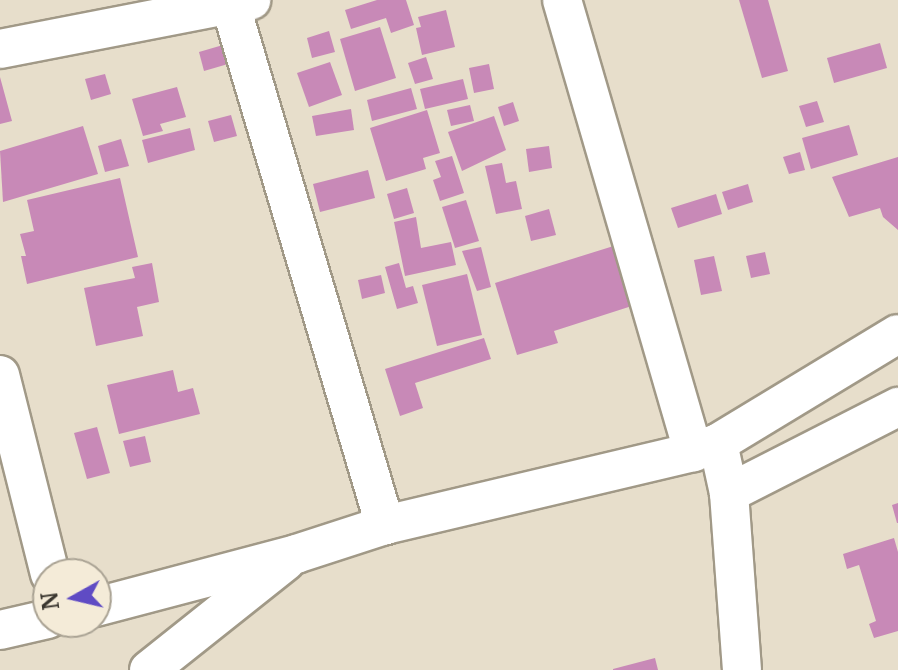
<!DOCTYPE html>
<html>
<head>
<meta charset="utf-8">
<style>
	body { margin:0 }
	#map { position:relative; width:898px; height:670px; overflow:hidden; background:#e7decb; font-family:Merriweather,serif }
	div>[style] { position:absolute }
	.building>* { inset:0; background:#c889b7 }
	.roads { filter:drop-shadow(2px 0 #a19987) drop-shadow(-2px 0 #a19987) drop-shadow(0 2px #a19987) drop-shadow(0 -2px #a19987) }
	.street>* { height:38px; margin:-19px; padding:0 19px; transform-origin:19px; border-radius:19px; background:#fff }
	span { translate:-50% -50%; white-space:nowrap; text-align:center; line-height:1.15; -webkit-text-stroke:7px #f4ebd8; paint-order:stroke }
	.north { position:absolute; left:32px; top:558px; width:80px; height:80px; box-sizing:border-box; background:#f4ebd8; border:2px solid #aaa394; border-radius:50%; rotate:262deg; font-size:22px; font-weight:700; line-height:32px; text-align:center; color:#3a362f }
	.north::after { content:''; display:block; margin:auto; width:28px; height:36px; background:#5f4bc4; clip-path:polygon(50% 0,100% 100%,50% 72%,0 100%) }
</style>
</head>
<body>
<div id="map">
	<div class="building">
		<div style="clip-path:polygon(377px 0,406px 0,414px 25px,391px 33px,386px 18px,351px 29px,345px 10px)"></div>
		<div style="clip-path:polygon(739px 0,768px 0,788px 71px,762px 78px)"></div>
		<div style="clip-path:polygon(446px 10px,455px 47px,422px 55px,416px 28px,421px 27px,418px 17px)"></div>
		<div style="clip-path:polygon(380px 27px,396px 78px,355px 91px,340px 39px)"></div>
		<div style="clip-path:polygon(329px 31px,335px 52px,312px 58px,307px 38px)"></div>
		<div style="clip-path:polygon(880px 43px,887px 68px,834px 83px,827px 58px)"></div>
		<div style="clip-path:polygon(223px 45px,228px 64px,204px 71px,199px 52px)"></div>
		<div style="clip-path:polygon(426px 57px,433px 79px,415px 84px,408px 63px)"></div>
		<div style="clip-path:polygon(330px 62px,342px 95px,309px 107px,297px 73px)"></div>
		<div style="clip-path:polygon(489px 64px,494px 89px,474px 93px,469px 68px)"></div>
		<div style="clip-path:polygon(105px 74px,111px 94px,91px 100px,85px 79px)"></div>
		<div style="clip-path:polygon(0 77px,12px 121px,0 124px)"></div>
		<div style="clip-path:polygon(463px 79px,468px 99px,425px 109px,420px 89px)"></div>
		<div style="clip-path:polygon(177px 87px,186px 117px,160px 124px,163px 131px,143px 136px,132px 99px)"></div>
		<div style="clip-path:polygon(411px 88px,417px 109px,372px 121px,367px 100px)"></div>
		<div style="clip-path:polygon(817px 101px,824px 122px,806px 127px,799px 106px)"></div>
		<div style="clip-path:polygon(513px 102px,519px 121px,504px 126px,498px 107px)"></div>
		<div style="clip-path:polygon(470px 105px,474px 121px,451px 126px,447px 110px)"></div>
		<div style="clip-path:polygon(351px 109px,354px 130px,316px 136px,312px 116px)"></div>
		<div style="clip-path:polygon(427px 110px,440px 153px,423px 158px,426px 169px,386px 181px,370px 128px)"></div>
		<div style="clip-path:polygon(231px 115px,237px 136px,214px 142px,208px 121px)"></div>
		<div style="clip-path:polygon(494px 116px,506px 150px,462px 171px,448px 132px)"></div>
		<div style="clip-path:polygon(849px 125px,858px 155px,811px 169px,802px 138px)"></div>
		<div style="clip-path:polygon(83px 126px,98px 174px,3px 202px,0 151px)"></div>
		<div style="clip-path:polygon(190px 128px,195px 150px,148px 163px,142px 140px)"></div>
		<div style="clip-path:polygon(121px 139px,129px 166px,105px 172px,98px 146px)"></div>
		<div style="clip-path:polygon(549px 146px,552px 168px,529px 172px,526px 149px)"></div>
		<div style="clip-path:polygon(800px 152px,805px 170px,789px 174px,783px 157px)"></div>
		<div style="clip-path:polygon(452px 156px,464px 193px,440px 201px,433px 180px,441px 177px,435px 161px)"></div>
		<div style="clip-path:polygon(898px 157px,898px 230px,883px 217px,880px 208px,849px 217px,832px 177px)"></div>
		<div style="clip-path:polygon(502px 163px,506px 183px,516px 181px,522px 209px,496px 214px,485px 166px)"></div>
		<div style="clip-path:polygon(368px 170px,375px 198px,320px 212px,313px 184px)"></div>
		<div style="clip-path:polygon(120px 178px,138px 257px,27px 284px,21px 256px,26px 256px,20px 234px,34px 231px,27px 200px)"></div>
		<div style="clip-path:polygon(748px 184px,753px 202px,728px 210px,722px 192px)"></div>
		<div style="clip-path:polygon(407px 188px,414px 213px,394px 219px,387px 194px)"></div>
		<div style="clip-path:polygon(716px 194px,722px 214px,678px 228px,671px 208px)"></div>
		<div style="clip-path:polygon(466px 200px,479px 241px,455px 248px,442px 207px)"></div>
		<div style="clip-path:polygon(549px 209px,556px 235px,531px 241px,525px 216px)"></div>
		<div style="clip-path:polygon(416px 217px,421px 248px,451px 242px,456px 265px,405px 276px,394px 222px)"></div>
		<div style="clip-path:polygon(620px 244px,638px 304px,554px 331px,558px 343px,517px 355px,495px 283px)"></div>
		<div style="clip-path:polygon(481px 247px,491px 287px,477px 291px,462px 251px)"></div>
		<div style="clip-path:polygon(765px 252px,770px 274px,751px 278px,746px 256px)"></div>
		<div style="clip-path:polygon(714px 256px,722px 291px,701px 295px,694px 260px)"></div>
		<div style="clip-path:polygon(152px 263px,159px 302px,137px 307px,143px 336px,96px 346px,84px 288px,135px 278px,132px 267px)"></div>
		<div style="clip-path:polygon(399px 263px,406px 288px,413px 286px,418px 303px,397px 309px,385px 267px)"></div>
		<div style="clip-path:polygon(467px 274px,482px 335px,437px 346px,422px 285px)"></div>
		<div style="clip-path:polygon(381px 275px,385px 293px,362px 299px,358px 280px)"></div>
		<div style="clip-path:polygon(484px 338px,491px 359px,415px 383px,423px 408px,400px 416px,385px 369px)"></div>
		<div style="clip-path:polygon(173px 370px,178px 392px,193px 388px,200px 414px,119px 434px,107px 385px)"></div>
		<div style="clip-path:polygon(97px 427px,110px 473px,87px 479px,74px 433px)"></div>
		<div style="clip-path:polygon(145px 436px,151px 462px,130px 467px,123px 441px)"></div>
		<div style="clip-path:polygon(898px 503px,898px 523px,897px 523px,892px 505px)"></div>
		<div style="clip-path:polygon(894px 538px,898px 552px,898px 631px,874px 638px,869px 624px,876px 621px,859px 565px,847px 569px,843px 554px)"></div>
		<div style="clip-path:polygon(655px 658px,658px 670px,613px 670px,613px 669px)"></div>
	</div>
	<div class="roads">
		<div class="street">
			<div style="left:229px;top:0;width:548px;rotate:73.45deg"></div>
			<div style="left:562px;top:0;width:471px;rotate:73.8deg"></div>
			<div style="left:0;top:49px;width:256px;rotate:-11deg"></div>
			<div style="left:0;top:375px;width:205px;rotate:75.9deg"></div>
			<div style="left:718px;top:443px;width:51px;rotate:77.6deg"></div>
			<div style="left:729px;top:493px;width:177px;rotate:85.8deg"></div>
			<div style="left:729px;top:493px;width:190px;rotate:-27deg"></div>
			<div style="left:96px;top:607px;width:207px;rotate:-14.8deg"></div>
			<div style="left:296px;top:554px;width:94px;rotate:-18deg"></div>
			<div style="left:385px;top:525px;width:317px;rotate:-13.3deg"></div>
			<div style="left:693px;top:452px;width:27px;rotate:-20deg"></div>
			<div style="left:718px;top:443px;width:210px;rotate:-31.2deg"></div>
			<div style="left:0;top:630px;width:49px;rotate:-12.9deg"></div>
			<div style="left:149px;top:670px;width:174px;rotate:-38.5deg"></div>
		</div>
	</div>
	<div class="north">N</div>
</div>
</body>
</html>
